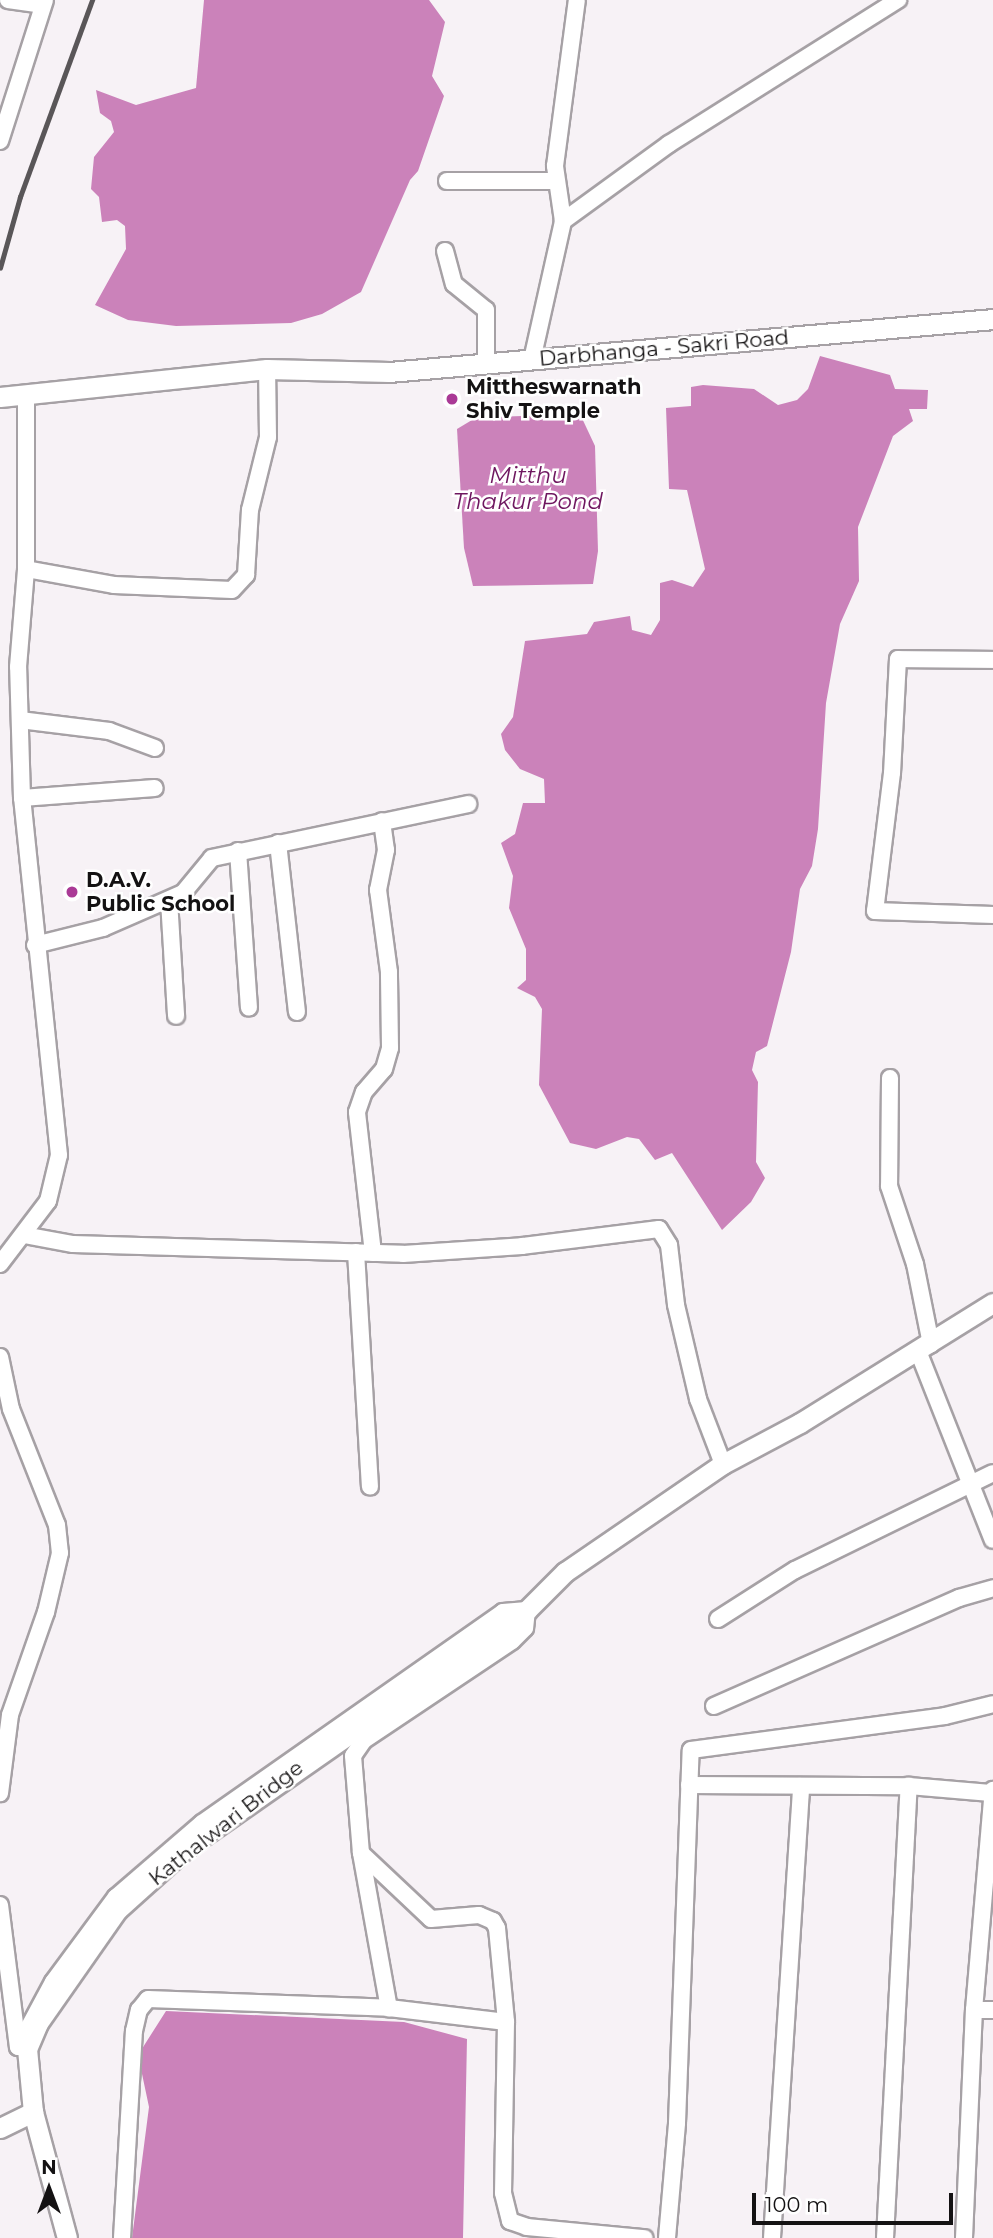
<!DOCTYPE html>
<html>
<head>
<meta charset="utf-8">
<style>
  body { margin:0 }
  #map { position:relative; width:993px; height:2238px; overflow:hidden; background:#f7f2f6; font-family:Montserrat,sans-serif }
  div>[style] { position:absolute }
  .water>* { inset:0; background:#cb82ba }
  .roads { filter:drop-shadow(2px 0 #a6a1a5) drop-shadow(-2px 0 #a6a1a5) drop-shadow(0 2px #a6a1a5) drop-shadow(0 -2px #a6a1a5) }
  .minor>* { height:16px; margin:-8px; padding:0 8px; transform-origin:8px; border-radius:8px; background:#fff }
  .major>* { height:19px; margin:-9.5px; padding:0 9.5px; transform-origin:9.5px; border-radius:9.5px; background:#fff }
  .rail>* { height:4.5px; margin:-2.25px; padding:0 2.25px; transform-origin:2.25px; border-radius:2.25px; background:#595658 }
  .dots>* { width:19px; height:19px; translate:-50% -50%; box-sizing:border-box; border:4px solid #fff; border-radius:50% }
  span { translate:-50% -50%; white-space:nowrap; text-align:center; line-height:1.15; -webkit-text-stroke:5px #fff; paint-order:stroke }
  .street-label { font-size:21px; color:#141213 }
  .poi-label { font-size:21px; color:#141213; font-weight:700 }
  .left { translate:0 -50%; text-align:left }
  .water-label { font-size:23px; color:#6e165f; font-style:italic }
  .north { position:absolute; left:14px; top:2154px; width:70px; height:70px; -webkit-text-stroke:5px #fff; paint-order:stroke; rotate:0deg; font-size:19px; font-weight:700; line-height:28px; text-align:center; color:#141213 }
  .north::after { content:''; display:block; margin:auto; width:24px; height:32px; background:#141213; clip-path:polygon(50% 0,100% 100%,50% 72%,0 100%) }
  .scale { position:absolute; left:752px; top:2193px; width:201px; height:32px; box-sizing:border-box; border:4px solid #141213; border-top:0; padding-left:9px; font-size:21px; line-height:24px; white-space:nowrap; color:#141213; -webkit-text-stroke:5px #fff; paint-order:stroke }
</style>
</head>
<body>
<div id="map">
  <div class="water">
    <i style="clip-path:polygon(204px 0,429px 0,445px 22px,432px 76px,444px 96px,418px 171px,410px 180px,361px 292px,322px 314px,291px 323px,176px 326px,128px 320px,95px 305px,126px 249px,125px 226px,117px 220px,102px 222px,99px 197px,91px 189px,94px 157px,114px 132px,111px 121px,100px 113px,96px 90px,136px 105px,196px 88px)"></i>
    <i style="clip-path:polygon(820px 356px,890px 375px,895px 389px,928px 390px,927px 409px,909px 409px,913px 421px,893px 436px,858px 527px,859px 581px,840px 624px,826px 703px,818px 829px,812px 866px,800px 889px,791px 952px,767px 1046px,756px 1052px,752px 1070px,758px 1082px,756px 1162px,765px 1178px,751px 1202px,722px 1230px,672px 1153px,655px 1160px,639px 1139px,627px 1137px,596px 1149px,570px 1143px,539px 1085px,542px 1009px,535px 997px,517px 988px,526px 980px,526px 949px,509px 908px,513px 876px,501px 843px,515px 834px,523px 803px,545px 803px,544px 779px,520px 769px,505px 750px,501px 734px,513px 717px,525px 641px,587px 634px,594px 622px,630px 616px,632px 630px,651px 635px,660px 620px,660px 583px,672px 580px,693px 587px,705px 569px,687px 490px,669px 489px,666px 408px,691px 406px,691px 387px,703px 385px,754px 389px,778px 405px,797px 400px,808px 389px)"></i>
    <i style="clip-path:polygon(580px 414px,595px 446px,598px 551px,593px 584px,473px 586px,464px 548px,457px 429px,472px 420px,493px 417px)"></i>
    <i style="clip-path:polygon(166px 2011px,404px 2022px,467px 2039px,463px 2238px,132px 2238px,149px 2107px,138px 2055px)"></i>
  </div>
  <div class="roads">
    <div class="minor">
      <i style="left:8px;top:0;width:34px;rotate:8deg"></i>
      <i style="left:0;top:141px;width:148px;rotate:-72.3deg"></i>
      <i style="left:447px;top:181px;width:108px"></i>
      <i style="left:563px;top:221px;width:56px;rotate:-98.3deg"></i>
      <i style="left:555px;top:166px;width:167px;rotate:-82.5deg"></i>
      <i style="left:445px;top:251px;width:34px;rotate:75deg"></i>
      <i style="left:454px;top:284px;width:41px;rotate:39.1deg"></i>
      <i style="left:486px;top:310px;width:54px;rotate:90deg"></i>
      <i style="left:532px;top:360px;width:142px;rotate:-77.4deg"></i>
      <i style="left:563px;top:221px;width:131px;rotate:-36deg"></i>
      <i style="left:669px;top:144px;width:271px;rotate:-32.2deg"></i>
      <i style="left:26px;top:569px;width:89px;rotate:10.3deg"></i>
      <i style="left:114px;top:585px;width:118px;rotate:2.4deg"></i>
      <i style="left:232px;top:590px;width:21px;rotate:-47deg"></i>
      <i style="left:246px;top:575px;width:65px;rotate:-86.5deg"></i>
      <i style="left:250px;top:510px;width:75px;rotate:-76.1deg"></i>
      <i style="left:268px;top:437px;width:68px;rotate:-90.8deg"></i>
      <i style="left:993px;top:660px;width:95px;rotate:-179.4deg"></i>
      <i style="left:898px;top:659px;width:114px;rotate:93deg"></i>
      <i style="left:892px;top:773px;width:139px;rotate:97deg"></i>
      <i style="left:875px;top:911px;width:118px;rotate:1.9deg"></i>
      <i style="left:20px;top:720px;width:90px;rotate:7deg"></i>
      <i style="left:109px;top:731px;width:49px;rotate:20.3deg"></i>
      <i style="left:22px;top:798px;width:133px;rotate:-4.3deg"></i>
      <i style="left:278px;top:843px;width:170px;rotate:83.6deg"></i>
      <i style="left:238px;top:851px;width:157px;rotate:86deg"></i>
      <i style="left:169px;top:900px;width:116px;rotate:86.5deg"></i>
      <i style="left:35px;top:945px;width:70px;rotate:-14deg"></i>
      <i style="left:103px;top:928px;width:87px;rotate:-23.6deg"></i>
      <i style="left:183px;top:893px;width:45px;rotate:-50.4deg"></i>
      <i style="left:212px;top:858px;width:262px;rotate:-11.9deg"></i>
      <i style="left:890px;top:1078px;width:108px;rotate:90.5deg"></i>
      <i style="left:889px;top:1186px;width:82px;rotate:71.6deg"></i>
      <i style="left:915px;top:1264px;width:82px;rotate:78.7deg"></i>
      <i style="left:24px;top:1235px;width:50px;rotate:10.4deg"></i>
      <i style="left:73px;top:1244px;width:330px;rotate:1.7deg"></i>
      <i style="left:403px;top:1254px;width:119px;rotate:-3.8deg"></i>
      <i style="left:522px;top:1246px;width:138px;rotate:-7.1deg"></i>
      <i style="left:659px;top:1229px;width:19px;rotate:58deg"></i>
      <i style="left:669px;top:1245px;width:60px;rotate:83.3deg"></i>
      <i style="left:676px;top:1305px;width:97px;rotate:76.8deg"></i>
      <i style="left:698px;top:1399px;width:70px;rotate:69deg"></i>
      <i style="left:356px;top:1252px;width:235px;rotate:86.6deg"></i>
      <i style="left:373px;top:1253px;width:142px;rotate:-96.5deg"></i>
      <i style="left:357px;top:1112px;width:21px;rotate:-71deg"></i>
      <i style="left:364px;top:1092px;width:30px;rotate:-49deg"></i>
      <i style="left:384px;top:1069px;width:22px;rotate:-74deg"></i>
      <i style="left:390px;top:1048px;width:76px;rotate:-90.8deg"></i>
      <i style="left:389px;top:972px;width:83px;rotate:-97.6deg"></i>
      <i style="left:378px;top:890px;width:41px;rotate:-78.7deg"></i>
      <i style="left:386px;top:850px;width:29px;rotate:-98deg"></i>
      <i style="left:0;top:1264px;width:79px;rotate:-52.7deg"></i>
      <i style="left:48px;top:1201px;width:47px;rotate:-76.6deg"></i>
      <i style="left:59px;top:1155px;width:359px;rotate:-95.9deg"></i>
      <i style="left:22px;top:798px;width:131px;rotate:-91.7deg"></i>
      <i style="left:18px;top:667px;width:98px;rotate:-85.3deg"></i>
      <i style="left:26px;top:569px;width:172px;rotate:-90deg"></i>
      <i style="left:918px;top:1351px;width:203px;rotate:68.4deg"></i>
      <i style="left:0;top:1357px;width:53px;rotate:78.1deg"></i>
      <i style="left:11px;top:1409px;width:125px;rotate:68.4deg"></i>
      <i style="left:57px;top:1525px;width:28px;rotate:84deg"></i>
      <i style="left:60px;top:1553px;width:61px;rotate:103.3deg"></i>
      <i style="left:46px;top:1612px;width:109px;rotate:109.3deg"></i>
      <i style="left:10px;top:1715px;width:79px;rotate:97.3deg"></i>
      <i style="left:718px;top:1619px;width:91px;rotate:-32.5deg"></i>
      <i style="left:795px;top:1570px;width:220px;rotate:-26.1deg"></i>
      <i style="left:714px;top:1706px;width:268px;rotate:-23.8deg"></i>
      <i style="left:959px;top:1598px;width:35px;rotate:-16deg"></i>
      <i style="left:689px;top:1785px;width:220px;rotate:0.3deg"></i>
      <i style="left:909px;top:1786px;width:82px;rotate:4.9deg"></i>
      <i style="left:361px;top:1853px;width:96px;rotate:43.3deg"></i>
      <i style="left:431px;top:1919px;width:48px;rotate:-4.8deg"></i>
      <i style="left:479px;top:1915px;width:15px;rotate:23deg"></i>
      <i style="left:493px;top:1921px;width:8px;rotate:60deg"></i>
      <i style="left:497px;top:1928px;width:94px;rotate:84.5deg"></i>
      <i style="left:506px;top:2022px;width:171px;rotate:91deg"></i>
      <i style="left:503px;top:2193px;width:29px;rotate:76deg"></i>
      <i style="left:510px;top:2221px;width:18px;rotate:19deg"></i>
      <i style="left:527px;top:2227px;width:118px;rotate:5.4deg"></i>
      <i style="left:0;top:1905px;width:143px;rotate:82.8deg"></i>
      <i style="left:974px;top:2010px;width:19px"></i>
      <i style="left:18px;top:2047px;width:74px;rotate:-61.7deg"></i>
      <i style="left:53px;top:1982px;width:106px;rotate:-53.5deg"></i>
      <i style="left:116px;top:1897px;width:113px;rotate:-40.7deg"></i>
      <i style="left:202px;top:1823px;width:368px;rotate:-35deg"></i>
      <i style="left:503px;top:1612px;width:24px;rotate:-5deg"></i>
      <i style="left:527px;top:1610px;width:18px;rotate:96deg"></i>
      <i style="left:525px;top:1628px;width:18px;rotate:135deg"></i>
      <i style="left:512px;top:1641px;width:178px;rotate:146.2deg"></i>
      <i style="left:364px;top:1740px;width:19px;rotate:125deg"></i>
      <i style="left:353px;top:1756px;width:97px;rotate:85.3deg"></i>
      <i style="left:361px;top:1853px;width:158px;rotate:79.8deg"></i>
      <i style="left:122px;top:2238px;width:207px;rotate:-86.7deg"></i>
      <i style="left:134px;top:2031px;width:22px;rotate:-77deg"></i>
      <i style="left:139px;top:2010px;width:14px;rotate:-51deg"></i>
      <i style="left:148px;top:1999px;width:241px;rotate:2.1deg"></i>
      <i style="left:389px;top:2008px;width:118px;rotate:6.8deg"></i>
      <i style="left:667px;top:2238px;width:115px;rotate:-85deg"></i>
      <i style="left:677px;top:2123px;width:373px;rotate:-87.9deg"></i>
      <i style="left:691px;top:1750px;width:256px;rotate:-7.6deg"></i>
      <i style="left:945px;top:1716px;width:49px;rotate:-14deg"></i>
      <i style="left:772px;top:2238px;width:453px;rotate:-86.3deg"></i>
      <i style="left:885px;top:2238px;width:453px;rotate:-87deg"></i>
      <i style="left:964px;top:2238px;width:228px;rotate:-87.5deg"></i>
      <i style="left:974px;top:2010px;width:221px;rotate:-85.1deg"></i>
    </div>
    <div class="major">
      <i style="left:0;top:397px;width:268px;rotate:-6deg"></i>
      <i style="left:267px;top:369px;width:122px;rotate:1.4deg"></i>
      <i style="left:389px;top:372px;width:606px;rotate:-5.01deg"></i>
      <i style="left:0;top:2128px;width:37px;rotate:-26deg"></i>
      <i style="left:67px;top:2238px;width:131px;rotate:-105.1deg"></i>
      <i style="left:33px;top:2112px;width:63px;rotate:-95.4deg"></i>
      <i style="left:27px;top:2049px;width:28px;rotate:-67deg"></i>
      <i style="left:38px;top:2023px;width:138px;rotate:-55deg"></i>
      <i style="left:117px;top:1910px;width:93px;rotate:-41.9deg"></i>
      <i style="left:186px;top:1848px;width:416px;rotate:-34.9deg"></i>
      <i style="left:527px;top:1610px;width:54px;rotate:-45deg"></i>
      <i style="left:565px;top:1572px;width:191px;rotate:-34.4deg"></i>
      <i style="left:723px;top:1464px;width:87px;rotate:-28deg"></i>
      <i style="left:800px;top:1423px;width:227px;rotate:-31.9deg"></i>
    </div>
  </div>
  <div class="rail">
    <i style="left:0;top:268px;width:74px;rotate:-74.3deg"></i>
    <i style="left:20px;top:197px;width:210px;rotate:-69.9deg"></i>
  </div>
  <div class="dots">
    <i style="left:452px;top:399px;background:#aa3a96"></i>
    <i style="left:72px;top:892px;background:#aa3a96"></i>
  </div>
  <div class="street-label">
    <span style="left:664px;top:348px;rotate:-5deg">Darbhanga - Sakri Road</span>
    <span style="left:226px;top:1823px;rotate:-38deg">Kathalwari Bridge</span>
  </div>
  <div class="poi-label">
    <span class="left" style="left:466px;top:399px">Mittheswarnath<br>Shiv Temple</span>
    <span class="left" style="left:86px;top:892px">D.A.V.<br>Public School</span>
  </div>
  <div class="water-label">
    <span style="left:528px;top:488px">Mitthu<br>Thakur Pond</span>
  </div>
  <div class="north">N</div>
  <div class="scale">100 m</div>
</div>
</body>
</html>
